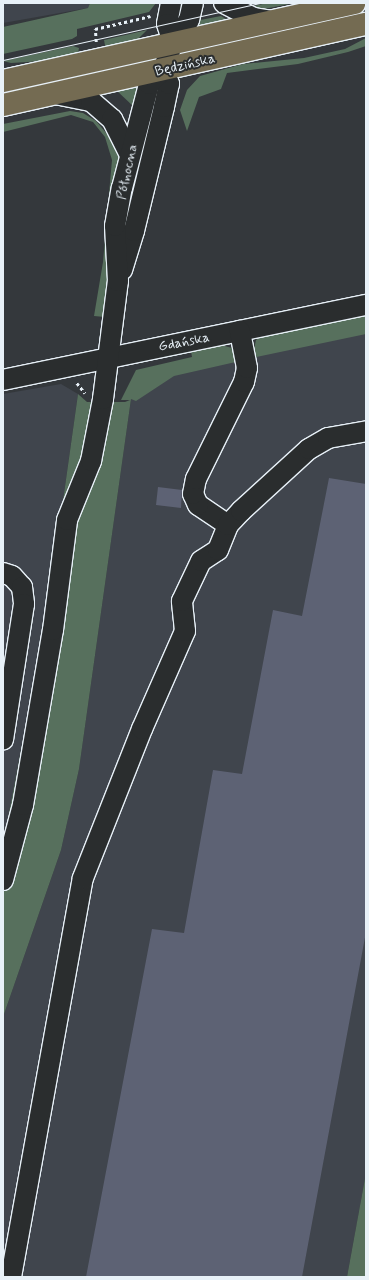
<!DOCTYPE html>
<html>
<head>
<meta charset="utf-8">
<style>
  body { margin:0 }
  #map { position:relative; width:369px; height:1280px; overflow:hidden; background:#34383c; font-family:Mynerve,sans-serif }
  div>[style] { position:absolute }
  .built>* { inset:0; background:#40454d }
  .green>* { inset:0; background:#57705d }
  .building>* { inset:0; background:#5d6274 }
  .path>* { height:2.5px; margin-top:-1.25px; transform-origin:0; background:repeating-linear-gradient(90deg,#e8f1f8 0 3px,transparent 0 6px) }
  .roads { filter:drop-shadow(1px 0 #e8f1f8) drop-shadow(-1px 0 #e8f1f8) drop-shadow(0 1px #e8f1f8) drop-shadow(0 -1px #e8f1f8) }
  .minor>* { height:20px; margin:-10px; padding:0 10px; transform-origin:10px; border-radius:10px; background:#2a2d2e }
  .major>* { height:22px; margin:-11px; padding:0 11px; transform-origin:11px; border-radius:11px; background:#746b52 }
  .tram>* { height:1px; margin:-0.5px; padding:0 0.5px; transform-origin:0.5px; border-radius:0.5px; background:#e8f1f8 }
  span { translate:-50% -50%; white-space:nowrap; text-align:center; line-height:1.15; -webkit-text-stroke:4px #2a2d2e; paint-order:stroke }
  .street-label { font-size:14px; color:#e8f1f8 }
  .frame { position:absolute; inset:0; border:4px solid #e8f1f8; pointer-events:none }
</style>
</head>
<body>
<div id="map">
  <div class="built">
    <i style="clip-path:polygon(3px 3px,90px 3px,88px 8px,3px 23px)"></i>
    <i style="clip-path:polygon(366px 328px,366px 1173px,347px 1277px,3px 1277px,3px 1017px,61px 850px,79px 769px,131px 399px,169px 373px)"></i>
    <i style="clip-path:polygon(61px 384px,78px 394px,47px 615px,3px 844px,3px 394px)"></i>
  </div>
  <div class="green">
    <i style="clip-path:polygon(90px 3px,156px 3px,149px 12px,77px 29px,77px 36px,72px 39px,3px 54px,3px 27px,88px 8px)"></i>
    <i style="clip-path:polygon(267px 3px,294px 3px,254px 11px,246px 8px)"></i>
    <i style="clip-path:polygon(221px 16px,229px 21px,196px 30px,195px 21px)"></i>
    <i style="clip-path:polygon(147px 30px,135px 42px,106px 51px,104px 40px)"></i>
    <i style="clip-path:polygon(366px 38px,366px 46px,348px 52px,298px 64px,227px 73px,221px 89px,199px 97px,187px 131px,180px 110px,187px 90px,200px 76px,243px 64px,304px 58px,345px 49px)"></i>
    <i style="clip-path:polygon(73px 46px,79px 48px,78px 53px,43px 61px,11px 63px,3px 61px)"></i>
    <i style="clip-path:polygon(133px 85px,138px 87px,134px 107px,115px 89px)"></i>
    <i style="clip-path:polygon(70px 111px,83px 113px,96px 121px,107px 134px,111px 132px,117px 148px,120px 165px,109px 244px,105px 317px,94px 316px,103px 262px,112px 160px,105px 137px,93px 122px,71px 115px,3px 132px,3px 124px)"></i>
    <i style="clip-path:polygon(366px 314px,366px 334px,252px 358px,256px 340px,265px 334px)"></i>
    <i style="clip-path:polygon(221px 345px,232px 348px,240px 361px,174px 376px,136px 401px,131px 399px,79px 769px,61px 850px,3px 1017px,3px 844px,47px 615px,78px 394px,87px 402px,125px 402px,130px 400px,121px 400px,136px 370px,192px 357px,191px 351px)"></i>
    <i style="clip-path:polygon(366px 1173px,366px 1277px,347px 1277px,355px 1233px)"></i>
  </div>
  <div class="building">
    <i style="clip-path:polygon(329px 478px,366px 484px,366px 932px,302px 1277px,86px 1277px,152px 929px,184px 933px,213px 770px,242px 774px,273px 610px,302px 616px)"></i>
    <i style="clip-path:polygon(158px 487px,182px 490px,181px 508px,156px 505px)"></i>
  </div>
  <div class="path">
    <i style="left:96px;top:42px;width:13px;rotate:-94deg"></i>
    <i style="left:95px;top:29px;width:57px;rotate:-13.1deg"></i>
    <i style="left:77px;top:383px;width:13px;rotate:51deg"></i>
  </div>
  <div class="roads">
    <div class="minor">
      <i style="left:171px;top:3px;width:21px;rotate:101deg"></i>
      <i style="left:167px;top:24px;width:19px;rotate:72deg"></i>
      <i style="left:224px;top:3px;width:33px;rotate:27deg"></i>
      <i style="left:253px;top:18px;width:20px;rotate:9deg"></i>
      <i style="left:55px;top:94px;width:37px;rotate:11deg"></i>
      <i style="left:91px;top:101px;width:28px;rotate:41deg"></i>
      <i style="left:112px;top:119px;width:40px;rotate:63.4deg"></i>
      <i style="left:122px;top:270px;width:41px;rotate:-72.9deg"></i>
      <i style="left:134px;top:231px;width:128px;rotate:-76.4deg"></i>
      <i style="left:164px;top:107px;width:24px;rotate:-78deg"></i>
      <i style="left:169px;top:84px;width:15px;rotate:-113deg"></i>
      <i style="left:3px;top:380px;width:371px;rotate:-11.7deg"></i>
      <i style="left:228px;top:525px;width:36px;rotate:-146deg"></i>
      <i style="left:198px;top:505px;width:12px;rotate:-114deg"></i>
      <i style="left:193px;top:494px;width:15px;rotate:-79deg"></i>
      <i style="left:196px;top:479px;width:108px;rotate:-63.7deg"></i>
      <i style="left:244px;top:382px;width:14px;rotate:-78deg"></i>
      <i style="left:247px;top:368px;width:38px;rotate:-101deg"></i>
      <i style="left:3px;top:573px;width:9px;rotate:18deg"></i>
      <i style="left:12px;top:576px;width:15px;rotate:48deg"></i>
      <i style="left:22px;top:587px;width:17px;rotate:83deg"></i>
      <i style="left:24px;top:604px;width:137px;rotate:98.8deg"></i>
      <i style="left:3px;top:880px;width:78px;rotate:-75.1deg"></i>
      <i style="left:23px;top:805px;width:178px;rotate:-80.3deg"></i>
      <i style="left:53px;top:630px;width:111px;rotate:-82.7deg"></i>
      <i style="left:67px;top:520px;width:64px;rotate:-67.9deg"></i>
      <i style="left:91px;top:461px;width:63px;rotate:-79deg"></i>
      <i style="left:103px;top:399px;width:119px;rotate:-82.8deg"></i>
      <i style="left:118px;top:281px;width:55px;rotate:-93.1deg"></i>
      <i style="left:115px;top:226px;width:39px;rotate:-80deg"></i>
      <i style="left:122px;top:188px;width:107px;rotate:-75.4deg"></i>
      <i style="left:149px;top:84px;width:20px;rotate:-45deg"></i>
      <i style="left:163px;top:70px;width:30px;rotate:-70deg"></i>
      <i style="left:173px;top:42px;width:27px;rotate:-54deg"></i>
      <i style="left:189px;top:20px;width:17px;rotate:-77deg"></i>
      <i style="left:11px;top:1277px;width:405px;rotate:-79.8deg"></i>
      <i style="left:83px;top:878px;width:160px;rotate:-68.4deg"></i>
      <i style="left:142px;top:729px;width:107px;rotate:-66.3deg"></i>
      <i style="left:185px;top:631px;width:30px;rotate:-96deg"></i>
      <i style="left:182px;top:601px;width:44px;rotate:-64.6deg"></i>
      <i style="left:201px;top:561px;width:20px;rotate:-33deg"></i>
      <i style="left:218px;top:550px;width:27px;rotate:-68deg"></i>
      <i style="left:228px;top:525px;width:19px;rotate:-47deg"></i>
      <i style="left:241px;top:511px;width:92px;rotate:-42.4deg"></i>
      <i style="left:309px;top:449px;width:22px;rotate:-30deg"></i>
      <i style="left:328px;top:438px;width:39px;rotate:-10deg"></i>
    </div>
    <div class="major">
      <i style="left:3px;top:81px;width:360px;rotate:-12.5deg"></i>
      <i style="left:3px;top:105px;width:372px;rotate:-12.6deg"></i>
    </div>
  </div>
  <div class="tram">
    <i style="left:3px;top:60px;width:263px;rotate:-12.5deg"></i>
  </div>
  <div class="street-label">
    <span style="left:185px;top:65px;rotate:-13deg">Będzińska</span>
    <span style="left:127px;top:172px;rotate:-77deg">Północna</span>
    <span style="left:184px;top:342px;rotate:-11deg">Gdańska</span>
  </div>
  <div class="frame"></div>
</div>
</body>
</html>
